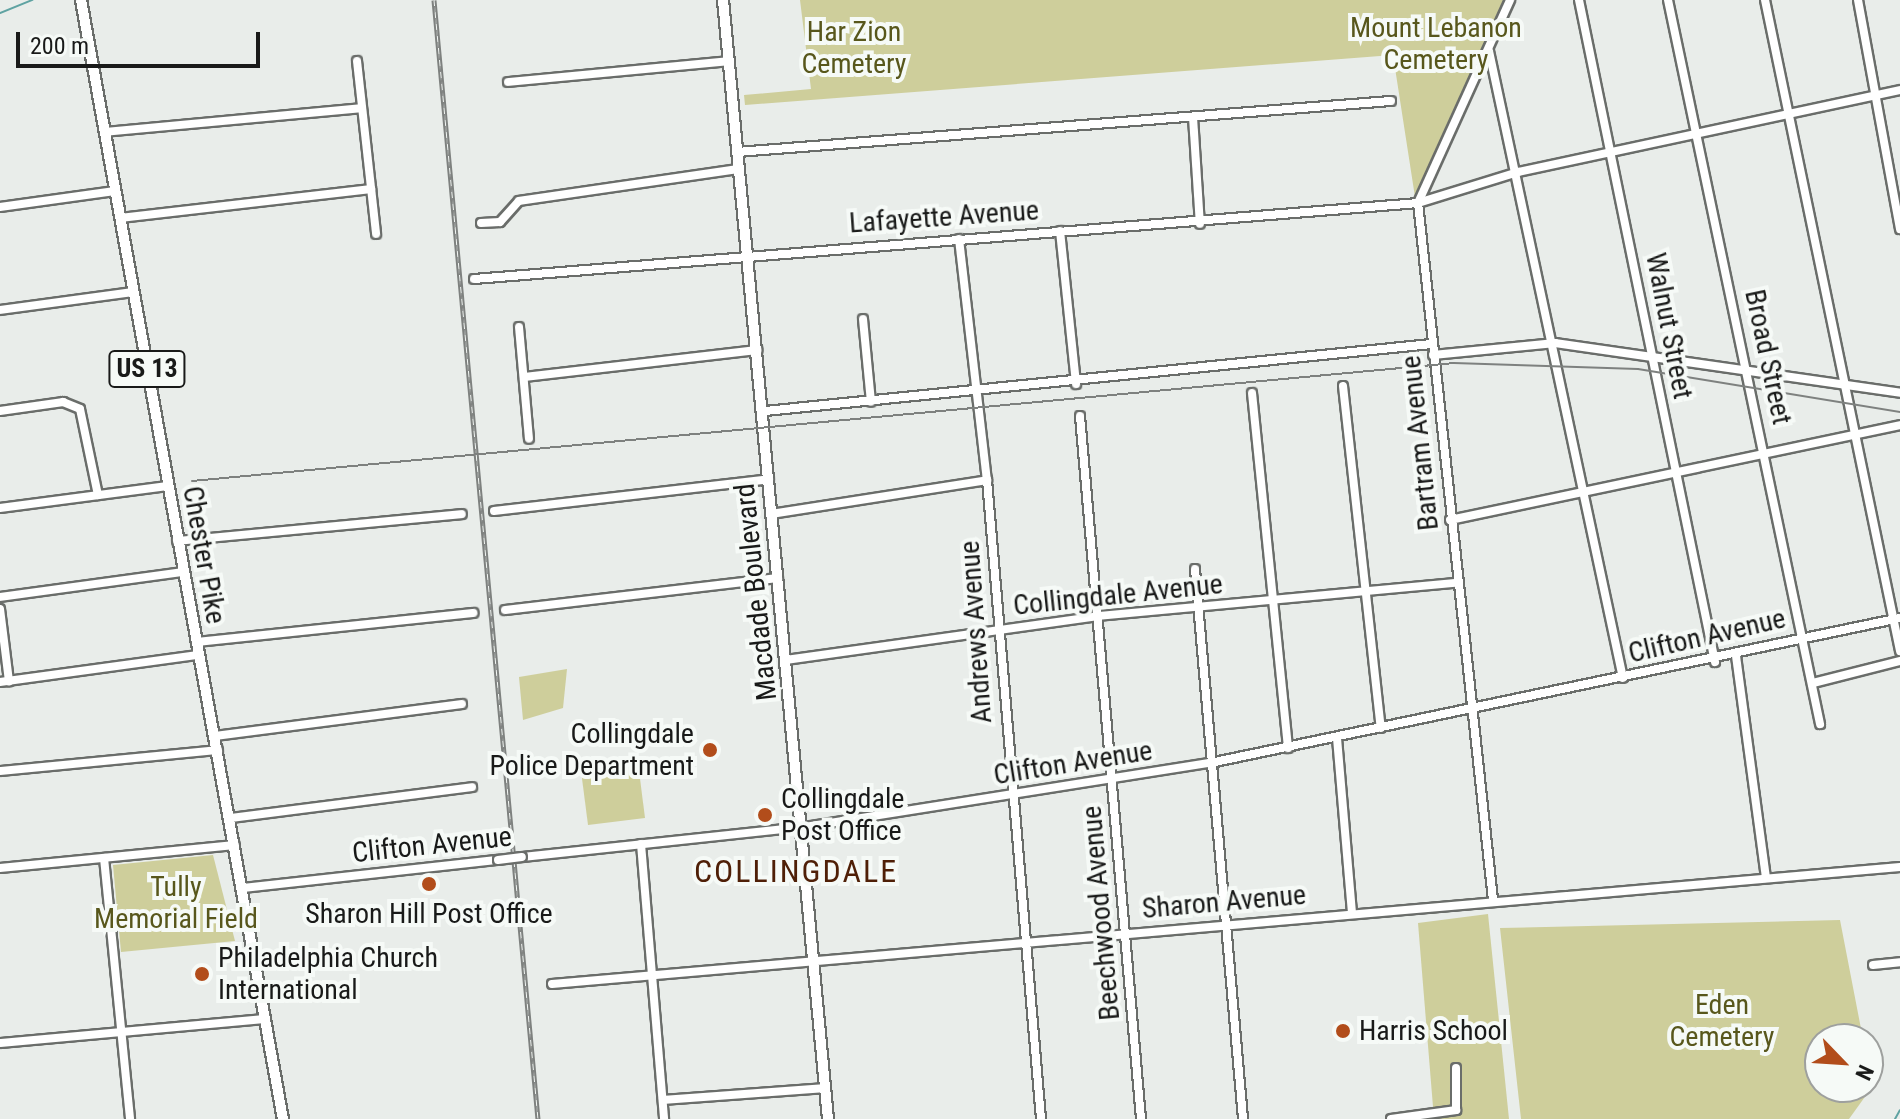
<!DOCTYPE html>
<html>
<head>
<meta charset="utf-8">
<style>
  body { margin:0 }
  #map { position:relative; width:1900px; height:1119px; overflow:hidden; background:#e9edea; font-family:"Roboto Condensed",sans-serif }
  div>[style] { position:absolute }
  .green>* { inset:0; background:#cece9b }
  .stream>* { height:2px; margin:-1px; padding:0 1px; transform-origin:1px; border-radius:1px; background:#5fa3a2 }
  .roads { filter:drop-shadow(2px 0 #6a6d6a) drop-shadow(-2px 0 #6a6d6a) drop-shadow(0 2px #6a6d6a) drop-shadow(0 -2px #6a6d6a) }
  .minor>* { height:8px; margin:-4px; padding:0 4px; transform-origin:4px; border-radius:4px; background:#fff }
  .major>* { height:10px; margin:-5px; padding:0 5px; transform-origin:5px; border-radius:5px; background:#fff }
  .tram>* { height:2px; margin:-1px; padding:0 1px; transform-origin:1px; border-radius:1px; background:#7e817f }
  .rail>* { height:5px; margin-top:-2.5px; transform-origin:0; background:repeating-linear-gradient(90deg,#f6faf7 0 6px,#7e817f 0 12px); box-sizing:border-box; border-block:2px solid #7e817f }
  .bridges { filter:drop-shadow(2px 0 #6a6d6a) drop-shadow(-2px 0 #6a6d6a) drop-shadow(0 2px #6a6d6a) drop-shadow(0 -2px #6a6d6a) }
  .minor-bridge>* { height:8px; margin:-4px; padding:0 4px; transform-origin:4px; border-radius:4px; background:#fff }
  .dots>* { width:22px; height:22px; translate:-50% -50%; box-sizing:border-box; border:4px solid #f6faf7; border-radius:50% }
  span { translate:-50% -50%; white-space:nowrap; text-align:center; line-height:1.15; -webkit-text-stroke:8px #f6faf7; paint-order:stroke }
  .shield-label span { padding:2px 6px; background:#f6faf7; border:2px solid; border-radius:6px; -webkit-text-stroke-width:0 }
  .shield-label { font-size:26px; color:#191a19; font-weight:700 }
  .park-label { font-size:28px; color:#58571c }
  .street-label { font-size:28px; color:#191a19 }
  .poi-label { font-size:28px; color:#191a19 }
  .right { translate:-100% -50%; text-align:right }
  .left { translate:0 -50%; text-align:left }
  .quarter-label { font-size:32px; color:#4f1f07; letter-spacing:2px }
  .north { position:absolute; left:1804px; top:1023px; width:80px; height:80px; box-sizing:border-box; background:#f6faf7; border:2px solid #9ea09e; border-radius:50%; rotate:115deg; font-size:22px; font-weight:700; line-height:32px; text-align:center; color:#191a19 }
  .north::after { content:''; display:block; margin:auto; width:28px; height:36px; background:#b24d1b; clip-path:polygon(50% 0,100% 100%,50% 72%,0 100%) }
  .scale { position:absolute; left:16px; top:32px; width:244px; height:36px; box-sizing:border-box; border:4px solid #191a19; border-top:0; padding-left:10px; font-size:24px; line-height:28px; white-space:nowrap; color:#191a19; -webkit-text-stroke:6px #f6faf7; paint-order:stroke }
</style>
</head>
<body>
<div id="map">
  <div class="green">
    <i style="clip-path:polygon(800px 0,1504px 0,1415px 197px,1393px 55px,745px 105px,744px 95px,811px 89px)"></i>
    <i style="clip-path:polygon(567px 669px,563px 708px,523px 720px,519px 677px)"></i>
    <i style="clip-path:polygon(637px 755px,645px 818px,588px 825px,580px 763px)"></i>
    <i style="clip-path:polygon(213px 855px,235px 941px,121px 952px,113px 865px)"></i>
    <i style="clip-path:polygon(1488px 914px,1509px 1119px,1434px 1119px,1418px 923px)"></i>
    <i style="clip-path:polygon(1840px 920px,1863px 1039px,1820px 1039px,1820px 1087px,1868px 1087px,1868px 1064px,1872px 1087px,1849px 1119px,1521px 1119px,1500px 928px)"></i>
  </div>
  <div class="stream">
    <i style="left:0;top:13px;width:35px;rotate:-22deg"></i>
    <i style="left:1895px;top:1119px;width:10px;rotate:-61deg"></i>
  </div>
  <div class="roads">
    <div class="minor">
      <i style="left:1579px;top:0;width:676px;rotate:78.39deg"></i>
      <i style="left:1668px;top:0;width:740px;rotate:78.14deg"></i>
      <i style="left:1765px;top:0;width:665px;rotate:78.28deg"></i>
      <i style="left:1858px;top:0;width:233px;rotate:79.6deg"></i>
      <i style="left:1489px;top:51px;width:641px;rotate:77.94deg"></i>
      <i style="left:357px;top:61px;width:174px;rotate:83.7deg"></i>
      <i style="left:508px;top:82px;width:222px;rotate:-5.4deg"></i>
      <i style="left:1193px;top:117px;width:107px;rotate:86.3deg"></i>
      <i style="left:104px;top:132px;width:259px;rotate:-5.3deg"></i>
      <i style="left:737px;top:152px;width:656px;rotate:-4.46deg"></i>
      <i style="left:0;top:207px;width:116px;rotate:-7.9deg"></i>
      <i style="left:120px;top:218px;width:253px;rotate:-6.6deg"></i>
      <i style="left:481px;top:223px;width:19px;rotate:-3deg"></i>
      <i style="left:500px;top:222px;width:28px;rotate:-48deg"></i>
      <i style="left:519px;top:201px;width:221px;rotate:-8.3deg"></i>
      <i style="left:1060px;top:231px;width:154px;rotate:84deg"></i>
      <i style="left:959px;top:239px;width:243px;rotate:83.4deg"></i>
      <i style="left:987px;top:480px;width:641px;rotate:85.17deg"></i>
      <i style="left:474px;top:279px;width:947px;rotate:-4.6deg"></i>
      <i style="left:1418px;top:203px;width:105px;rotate:-17.2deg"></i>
      <i style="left:1518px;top:172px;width:391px;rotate:-12.1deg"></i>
      <i style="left:0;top:310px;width:134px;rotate:-7.7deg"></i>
      <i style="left:863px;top:319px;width:83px;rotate:84.5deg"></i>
      <i style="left:519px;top:327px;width:112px;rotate:84.9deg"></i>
      <i style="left:1433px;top:355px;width:123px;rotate:-5.6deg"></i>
      <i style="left:1555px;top:343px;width:349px;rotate:8.2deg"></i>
      <i style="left:524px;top:377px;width:235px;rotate:-6.6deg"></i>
      <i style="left:1343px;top:386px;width:344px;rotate:83.7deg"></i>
      <i style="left:1252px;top:393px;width:357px;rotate:84.2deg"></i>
      <i style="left:0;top:411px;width:64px;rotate:-8.1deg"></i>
      <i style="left:63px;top:402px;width:18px;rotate:22deg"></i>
      <i style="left:80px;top:409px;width:88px;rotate:78.2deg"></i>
      <i style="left:765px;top:411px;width:669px;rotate:-5.74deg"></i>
      <i style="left:1080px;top:416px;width:706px;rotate:85.04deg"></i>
      <i style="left:0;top:508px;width:169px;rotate:-7.5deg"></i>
      <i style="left:494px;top:511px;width:277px;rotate:-6.6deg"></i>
      <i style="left:771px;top:514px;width:219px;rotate:-8.9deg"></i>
      <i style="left:1450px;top:520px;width:460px;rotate:-11.9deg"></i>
      <i style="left:177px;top:541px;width:286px;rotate:-5.4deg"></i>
      <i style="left:1195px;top:569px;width:552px;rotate:85.01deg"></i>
      <i style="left:0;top:597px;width:185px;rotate:-7.8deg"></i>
      <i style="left:0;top:609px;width:73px;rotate:82.9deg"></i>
      <i style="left:505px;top:610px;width:275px;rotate:-6.7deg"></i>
      <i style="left:196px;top:642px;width:279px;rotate:-6deg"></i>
      <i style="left:1736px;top:656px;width:224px;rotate:82.3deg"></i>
      <i style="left:786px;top:660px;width:315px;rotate:-8deg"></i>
      <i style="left:1098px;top:616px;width:360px;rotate:-5.3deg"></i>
      <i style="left:0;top:682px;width:200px;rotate:-7.8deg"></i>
      <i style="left:1813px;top:683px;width:90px;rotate:-14.2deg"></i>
      <i style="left:215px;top:736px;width:249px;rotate:-7.4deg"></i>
      <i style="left:1337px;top:738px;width:176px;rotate:85.1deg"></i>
      <i style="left:0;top:771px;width:219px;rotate:-5.5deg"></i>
      <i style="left:231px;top:818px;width:243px;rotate:-7.3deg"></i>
      <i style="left:641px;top:844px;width:276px;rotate:85.2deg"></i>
      <i style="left:522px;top:857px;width:284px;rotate:-6.1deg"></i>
      <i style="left:804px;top:827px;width:411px;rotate:-9deg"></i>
      <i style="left:1210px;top:763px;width:705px;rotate:-11.87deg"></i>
      <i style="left:104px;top:858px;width:262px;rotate:84.3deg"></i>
      <i style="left:0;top:868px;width:236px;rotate:-5.6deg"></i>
      <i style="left:243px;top:888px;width:257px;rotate:-6.3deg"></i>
      <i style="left:1493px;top:900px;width:701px;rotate:-96.14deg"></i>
      <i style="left:1418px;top:203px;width:223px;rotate:-65.6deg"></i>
      <i style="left:1873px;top:965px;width:27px;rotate:-6deg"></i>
      <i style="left:552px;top:984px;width:1353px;rotate:-4.96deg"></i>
      <i style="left:0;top:1043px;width:267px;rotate:-5.2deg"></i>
      <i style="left:663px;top:1100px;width:163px;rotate:-4.2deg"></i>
      <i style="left:1391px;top:1119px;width:66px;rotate:-7.9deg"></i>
      <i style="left:1456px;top:1110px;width:42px;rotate:-90deg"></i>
    </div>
    <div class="major">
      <i style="left:81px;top:0;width:1137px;rotate:79.77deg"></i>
      <i style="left:723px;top:0;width:1124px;rotate:84.64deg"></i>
    </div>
  </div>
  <div class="tram">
    <i style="left:192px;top:481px;width:1268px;rotate:-5.34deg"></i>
    <i style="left:1454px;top:363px;width:184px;rotate:1.9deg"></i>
    <i style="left:1638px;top:369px;width:266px;rotate:9.3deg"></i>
  </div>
  <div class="rail">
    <i style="left:434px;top:0;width:1124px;rotate:84.69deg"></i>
  </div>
  <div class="bridges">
    <div class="minor-bridge">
      <i style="left:498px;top:860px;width:24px;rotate:-7deg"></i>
    </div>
  </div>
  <div class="dots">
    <i style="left:710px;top:750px;background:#b24d1b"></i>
    <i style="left:765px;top:815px;background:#b24d1b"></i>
    <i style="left:429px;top:884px;background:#b24d1b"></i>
    <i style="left:202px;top:974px;background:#b24d1b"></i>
    <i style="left:1343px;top:1031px;background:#b24d1b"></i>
  </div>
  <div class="shield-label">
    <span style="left:147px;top:369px">US 13</span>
  </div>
  <div class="park-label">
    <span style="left:1436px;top:44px">Mount Lebanon<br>Cemetery</span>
    <span style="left:854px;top:48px">Har Zion<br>Cemetery</span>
    <span style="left:176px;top:903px">Tully<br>Memorial Field</span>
    <span style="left:1722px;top:1021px">Eden<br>Cemetery</span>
  </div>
  <div class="street-label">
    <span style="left:944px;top:217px;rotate:-4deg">Lafayette Avenue</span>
    <span style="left:1669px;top:326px;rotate:79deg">Walnut Street</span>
    <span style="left:1768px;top:357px;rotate:78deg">Broad Street</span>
    <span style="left:1420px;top:443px;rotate:-96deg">Bartram Avenue</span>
    <span style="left:204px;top:555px;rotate:80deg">Chester Pike</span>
    <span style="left:756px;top:592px;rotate:-96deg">Macdade Boulevard</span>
    <span style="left:1118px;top:595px;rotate:-6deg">Collingdale Avenue</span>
    <span style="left:976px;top:632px;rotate:-94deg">Andrews Avenue</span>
    <span style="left:1707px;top:636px;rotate:-13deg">Clifton Avenue</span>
    <span style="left:1073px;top:763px;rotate:-9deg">Clifton Avenue</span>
    <span style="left:432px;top:845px;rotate:-6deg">Clifton Avenue</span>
    <span style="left:1224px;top:902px;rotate:-5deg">Sharon Avenue</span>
    <span style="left:1101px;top:913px;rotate:-95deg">Beechwood Avenue</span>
  </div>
  <div class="poi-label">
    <span class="right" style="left:694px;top:750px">Collingdale<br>Police Department</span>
    <span class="left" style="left:781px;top:815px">Collingdale<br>Post Office</span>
    <span style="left:429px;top:914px">Sharon Hill Post Office</span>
    <span class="left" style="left:218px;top:974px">Philadelphia Church<br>International</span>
    <span class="left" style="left:1359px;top:1031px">Harris School</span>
  </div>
  <div class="quarter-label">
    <span style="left:796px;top:871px">COLLINGDALE</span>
  </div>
  <div class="north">N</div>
  <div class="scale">200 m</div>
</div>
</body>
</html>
